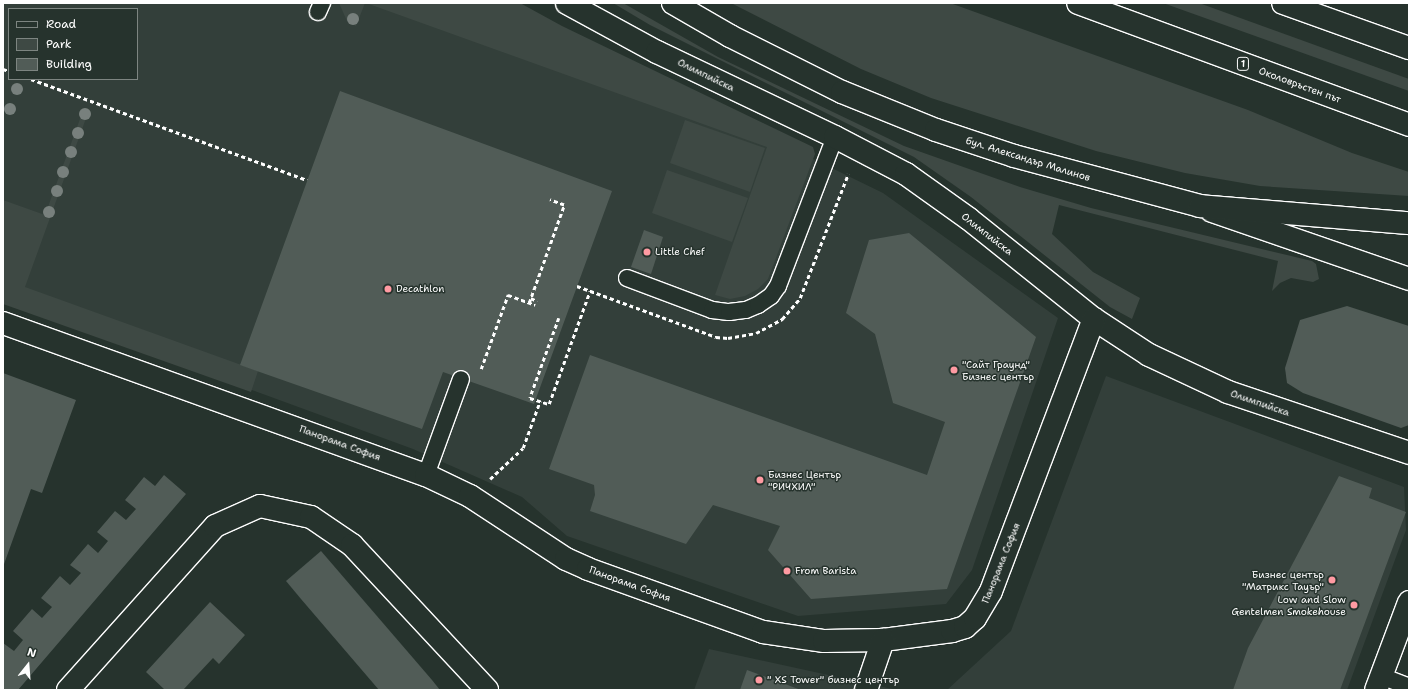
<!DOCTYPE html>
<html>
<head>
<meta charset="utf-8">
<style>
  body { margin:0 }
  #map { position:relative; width:1412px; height:693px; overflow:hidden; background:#26332d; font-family:"Shantell Sans",sans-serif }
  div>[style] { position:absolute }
  .built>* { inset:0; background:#333f3a }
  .green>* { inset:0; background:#3e4944 }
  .building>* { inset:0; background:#515c57 }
  .path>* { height:2.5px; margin-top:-1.25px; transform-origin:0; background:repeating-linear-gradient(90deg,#fff 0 4px,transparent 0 7px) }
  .roads { filter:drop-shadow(1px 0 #fff) drop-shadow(-1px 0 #fff) drop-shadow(0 1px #fff) drop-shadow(0 -1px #fff) }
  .lane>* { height:16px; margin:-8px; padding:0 8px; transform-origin:8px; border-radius:8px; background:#26332d }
  .street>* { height:22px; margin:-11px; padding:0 11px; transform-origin:11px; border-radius:11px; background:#26332d }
  .primary>* { height:22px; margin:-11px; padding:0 11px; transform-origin:11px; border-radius:11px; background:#26332d }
  .highway>* { height:22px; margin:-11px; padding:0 11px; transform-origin:11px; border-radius:11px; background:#26332d }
  .trees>* { width:12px; height:12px; margin:-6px; border-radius:50%; background:#78807d }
  .dots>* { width:11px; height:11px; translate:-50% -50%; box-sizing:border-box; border:2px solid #26332d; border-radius:50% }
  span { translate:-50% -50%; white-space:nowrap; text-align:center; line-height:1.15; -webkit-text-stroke:3px #26332d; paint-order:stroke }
  .shield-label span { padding:1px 3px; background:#26332d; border:1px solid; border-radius:3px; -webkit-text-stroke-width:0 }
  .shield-label { font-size:9px; color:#fff; font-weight:700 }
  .street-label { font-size:10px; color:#fff }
  .poi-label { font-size:10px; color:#fff }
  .left { translate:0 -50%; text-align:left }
  .right { translate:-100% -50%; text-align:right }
  .frame { position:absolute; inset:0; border:4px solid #fff; pointer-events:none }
  .legend { position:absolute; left:8px; top:8px; width:130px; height:72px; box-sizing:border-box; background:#26332d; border:1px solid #7d8581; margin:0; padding:5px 7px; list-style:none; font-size:12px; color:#fff }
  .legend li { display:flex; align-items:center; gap:8px; height:20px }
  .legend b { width:20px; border:1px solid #7d8581 }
  .north { position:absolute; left:8px; top:645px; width:40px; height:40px; -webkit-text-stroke:3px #26332d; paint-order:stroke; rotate:17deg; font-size:11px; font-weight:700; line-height:16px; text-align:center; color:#fff }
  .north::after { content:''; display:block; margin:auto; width:14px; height:18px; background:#fff; clip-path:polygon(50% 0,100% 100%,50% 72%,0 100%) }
</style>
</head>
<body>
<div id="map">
  <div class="built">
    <i style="clip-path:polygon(evenodd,3px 3px,501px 3px,549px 30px,883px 193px,1058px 318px,972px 570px,946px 604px,798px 616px,567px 536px,522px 497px,413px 449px,3px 299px,3px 3px,9px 9px,137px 9px,137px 79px,9px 79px,9px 9px)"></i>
    <i style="clip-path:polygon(1106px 376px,1404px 487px,1406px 530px,1347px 690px,947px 690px,1011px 631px)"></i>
    <i style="clip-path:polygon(709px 649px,897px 690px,694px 690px)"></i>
  </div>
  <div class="green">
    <i style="clip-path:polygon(339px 3px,365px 3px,356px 26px,347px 21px)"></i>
    <i style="clip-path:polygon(366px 3px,520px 3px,562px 26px,813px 147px,815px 154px,768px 279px,758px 289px,745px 296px,730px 299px,715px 295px,767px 147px)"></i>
    <i style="clip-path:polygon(613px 3px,623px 3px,718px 57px,904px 146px,1020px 187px,1091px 208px,1312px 261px,1316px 264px,1319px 279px,1313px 282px,1291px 278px,1280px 283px,1272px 291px,1278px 261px,1059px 205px,1052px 234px,1093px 272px,1140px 298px,1132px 319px,1110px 307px,971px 197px,914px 157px,650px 25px)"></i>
    <i style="clip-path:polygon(731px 3px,950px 3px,1248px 110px,1352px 153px,1409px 172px,1409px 196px,1260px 186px,1185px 173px,1096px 151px,931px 98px,861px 69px)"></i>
    <i style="clip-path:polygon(1163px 3px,1199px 3px,1409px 79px,1409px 91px)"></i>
    <i style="clip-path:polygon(84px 108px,89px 110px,25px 287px,258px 371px,251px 392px,3px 304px,3px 200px,45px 215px)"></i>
    <i style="clip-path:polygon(685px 120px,765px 148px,750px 192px,670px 163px)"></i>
    <i style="clip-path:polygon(667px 170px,748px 198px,732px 242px,652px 213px)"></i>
  </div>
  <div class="building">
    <i style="clip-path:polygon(340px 91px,612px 191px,534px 404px,443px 372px,422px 429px,240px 365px)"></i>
    <i style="clip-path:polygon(644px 230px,663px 237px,651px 274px,631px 267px)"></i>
    <i style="clip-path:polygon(909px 233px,1036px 337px,947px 589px,811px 599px,768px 550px,780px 526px,713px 505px,686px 544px,590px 511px,595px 495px,594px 485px,549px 469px,590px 355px,927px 475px,945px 422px,893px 403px,875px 334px,846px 313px,869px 240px)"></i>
    <i style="clip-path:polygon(1347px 306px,1409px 326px,1409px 425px,1401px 428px,1303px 393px,1287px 383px,1285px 368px,1300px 320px)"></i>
    <i style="clip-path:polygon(3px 373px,76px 400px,42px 493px,31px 489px,3px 567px)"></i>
    <i style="clip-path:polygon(164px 475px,186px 494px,18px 690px,3px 690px,3px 643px,14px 651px,23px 640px,13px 631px,32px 609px,42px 618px,52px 607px,41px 598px,60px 576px,70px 585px,81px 573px,70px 565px,88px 544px,98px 553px,108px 541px,97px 532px,115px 511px,126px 520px,136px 509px,125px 500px,144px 477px,155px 486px)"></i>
    <i style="clip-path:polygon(1339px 476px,1372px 488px,1369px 498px,1406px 512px,1340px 690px,1233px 690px,1248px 648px)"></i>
    <i style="clip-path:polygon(321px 551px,432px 680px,440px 690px,379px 690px,301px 599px,286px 581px)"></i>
    <i style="clip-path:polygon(210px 602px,245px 635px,219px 664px,213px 658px,183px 690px,165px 690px,146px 672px)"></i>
    <i style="clip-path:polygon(747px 670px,801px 690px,740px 690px)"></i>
  </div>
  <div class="path">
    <i style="left:3px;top:69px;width:6px;rotate:18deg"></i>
    <i style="left:31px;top:79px;width:294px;rotate:20.1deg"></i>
    <i style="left:577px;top:286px;width:148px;rotate:20.1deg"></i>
    <i style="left:716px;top:337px;width:12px;rotate:5deg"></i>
    <i style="left:728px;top:338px;width:28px;rotate:-10deg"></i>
    <i style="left:756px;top:333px;width:30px;rotate:-28deg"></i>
    <i style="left:782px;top:319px;width:28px;rotate:-49deg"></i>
    <i style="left:800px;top:298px;width:133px;rotate:-68.8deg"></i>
    <i style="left:531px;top:298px;width:7px;rotate:27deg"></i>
    <i style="left:529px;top:303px;width:104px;rotate:-70.3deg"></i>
    <i style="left:564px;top:205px;width:15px;rotate:-160deg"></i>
    <i style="left:559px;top:318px;width:85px;rotate:109.9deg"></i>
    <i style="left:530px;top:398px;width:20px;rotate:18deg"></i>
    <i style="left:549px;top:404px;width:120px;rotate:-70.1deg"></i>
    <i style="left:481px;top:369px;width:79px;rotate:-70deg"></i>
    <i style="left:508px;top:295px;width:29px;rotate:20deg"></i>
    <i style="left:490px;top:479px;width:45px;rotate:-43.2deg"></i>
    <i style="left:523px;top:448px;width:50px;rotate:-70.1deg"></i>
  </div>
  <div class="roads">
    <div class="lane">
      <i style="left:318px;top:12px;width:10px;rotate:-66deg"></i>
      <i style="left:627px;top:278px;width:91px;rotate:20.6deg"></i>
      <i style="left:712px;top:310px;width:17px;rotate:7deg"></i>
      <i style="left:729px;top:312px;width:17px;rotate:-7deg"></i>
      <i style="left:746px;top:310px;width:13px;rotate:-23deg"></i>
      <i style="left:758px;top:305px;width:16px;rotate:-35deg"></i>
      <i style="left:771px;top:296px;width:12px;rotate:-55deg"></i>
      <i style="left:778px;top:286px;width:160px;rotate:-69.1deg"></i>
      <i style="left:426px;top:475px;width:102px;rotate:-70deg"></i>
      <i style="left:1381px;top:676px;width:30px;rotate:21deg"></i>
    </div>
    <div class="street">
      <i style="left:567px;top:3px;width:102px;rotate:28.6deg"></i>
      <i style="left:657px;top:52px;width:197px;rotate:25.5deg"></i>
      <i style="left:835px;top:137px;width:80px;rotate:27.5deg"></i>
      <i style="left:906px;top:174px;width:77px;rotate:35.5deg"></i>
      <i style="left:969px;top:219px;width:160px;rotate:38.7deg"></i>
      <i style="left:1094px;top:319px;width:66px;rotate:33.2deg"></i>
      <i style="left:1149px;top:355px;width:87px;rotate:25.1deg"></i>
      <i style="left:1228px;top:392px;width:191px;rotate:18.6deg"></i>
      <i style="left:1212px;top:211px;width:208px;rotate:19deg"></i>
      <i style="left:3px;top:323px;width:449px;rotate:19.8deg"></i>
      <i style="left:426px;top:475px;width:49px;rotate:25.5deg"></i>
      <i style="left:470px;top:496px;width:115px;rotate:33.3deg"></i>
      <i style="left:566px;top:559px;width:24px;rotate:24deg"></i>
      <i style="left:588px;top:569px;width:186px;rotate:19.8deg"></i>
      <i style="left:763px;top:632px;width:62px;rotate:8.4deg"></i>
      <i style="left:824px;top:641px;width:59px;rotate:-1deg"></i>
      <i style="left:883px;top:640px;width:70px;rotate:-7.4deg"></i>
      <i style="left:952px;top:631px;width:14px;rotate:-17deg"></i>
      <i style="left:965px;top:627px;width:13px;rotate:-42deg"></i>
      <i style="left:975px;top:618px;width:31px;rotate:-59deg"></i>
      <i style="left:991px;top:591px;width:291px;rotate:-69.3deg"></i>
      <i style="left:68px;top:690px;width:220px;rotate:-48.1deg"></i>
      <i style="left:215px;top:526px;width:49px;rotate:-24deg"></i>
      <i style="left:260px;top:506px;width:52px;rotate:12.2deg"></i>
      <i style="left:311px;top:517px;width:50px;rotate:34.3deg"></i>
      <i style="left:352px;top:545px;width:198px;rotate:47deg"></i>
      <i style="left:866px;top:690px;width:53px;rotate:-71.2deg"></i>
      <i style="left:1376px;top:690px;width:94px;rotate:-69.4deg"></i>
    </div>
    <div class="primary">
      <i style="left:673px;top:3px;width:66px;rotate:30.1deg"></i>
      <i style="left:730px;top:36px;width:125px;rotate:26.6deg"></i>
      <i style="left:842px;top:92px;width:101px;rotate:22deg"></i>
      <i style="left:936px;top:130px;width:82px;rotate:18.4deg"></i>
      <i style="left:1014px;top:156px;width:193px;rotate:15deg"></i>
      <i style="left:1200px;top:206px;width:210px;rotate:4.7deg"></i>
    </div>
    <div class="highway">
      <i style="left:1078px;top:3px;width:353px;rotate:20.2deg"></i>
      <i style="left:1283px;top:3px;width:134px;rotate:19.7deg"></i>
    </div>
  </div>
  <div class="trees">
    <i style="left:353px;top:19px"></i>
    <i style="left:17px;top:89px"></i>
    <i style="left:10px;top:109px"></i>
    <i style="left:85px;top:114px"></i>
    <i style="left:78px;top:133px"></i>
    <i style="left:71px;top:152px"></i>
    <i style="left:63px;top:172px"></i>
    <i style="left:57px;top:191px"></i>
    <i style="left:49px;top:212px"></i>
  </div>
  <div class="dots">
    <i style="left:647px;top:252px;background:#ff9aa2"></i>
    <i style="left:388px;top:289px;background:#ff9aa2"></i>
    <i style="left:954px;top:370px;background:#ff9aa2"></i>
    <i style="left:760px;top:480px;background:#ff9aa2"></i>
    <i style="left:787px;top:571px;background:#ff9aa2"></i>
    <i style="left:1332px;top:580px;background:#ff9aa2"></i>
    <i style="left:1354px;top:605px;background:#ff9aa2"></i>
    <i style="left:759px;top:680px;background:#ff9aa2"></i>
  </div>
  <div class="shield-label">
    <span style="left:1243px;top:64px">1</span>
  </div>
  <div class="street-label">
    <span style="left:706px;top:75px;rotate:26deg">Олимпийска</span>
    <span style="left:1300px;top:85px;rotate:20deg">Околовръстен път</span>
    <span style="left:1028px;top:159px;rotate:17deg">бул. Александър Малинов</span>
    <span style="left:987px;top:234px;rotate:38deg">Олимпийска</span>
    <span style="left:1260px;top:403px;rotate:19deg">Олимпийска</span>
    <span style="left:340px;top:443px;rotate:20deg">Панорама София</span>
    <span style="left:1001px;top:563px;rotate:-68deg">Панорама София</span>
    <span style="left:630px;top:584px;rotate:20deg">Панорама София</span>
  </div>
  <div class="poi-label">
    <span class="left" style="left:655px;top:252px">Little Chef</span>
    <span class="left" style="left:396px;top:289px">Decathlon</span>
    <span class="left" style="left:962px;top:370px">"Сайт Граунд"<br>Бизнес център</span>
    <span class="left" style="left:768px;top:480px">Бизнес Център<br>"РИЧХИЛ"</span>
    <span class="left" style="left:795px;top:571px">From Barista</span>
    <span class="right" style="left:1324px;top:580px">Бизнес център<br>"Матрикс Тауър"</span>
    <span class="right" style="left:1346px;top:605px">Low and Slow<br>Gentelmen Smokehouse</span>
    <span class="left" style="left:767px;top:680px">" XS Tower" бизнес център</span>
  </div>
  <div class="frame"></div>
  <ul class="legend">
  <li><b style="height:5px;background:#26332d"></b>Road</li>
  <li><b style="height:11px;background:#3e4944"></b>Park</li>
  <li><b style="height:11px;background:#515c57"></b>Building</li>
  </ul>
  <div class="north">N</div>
</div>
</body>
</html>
